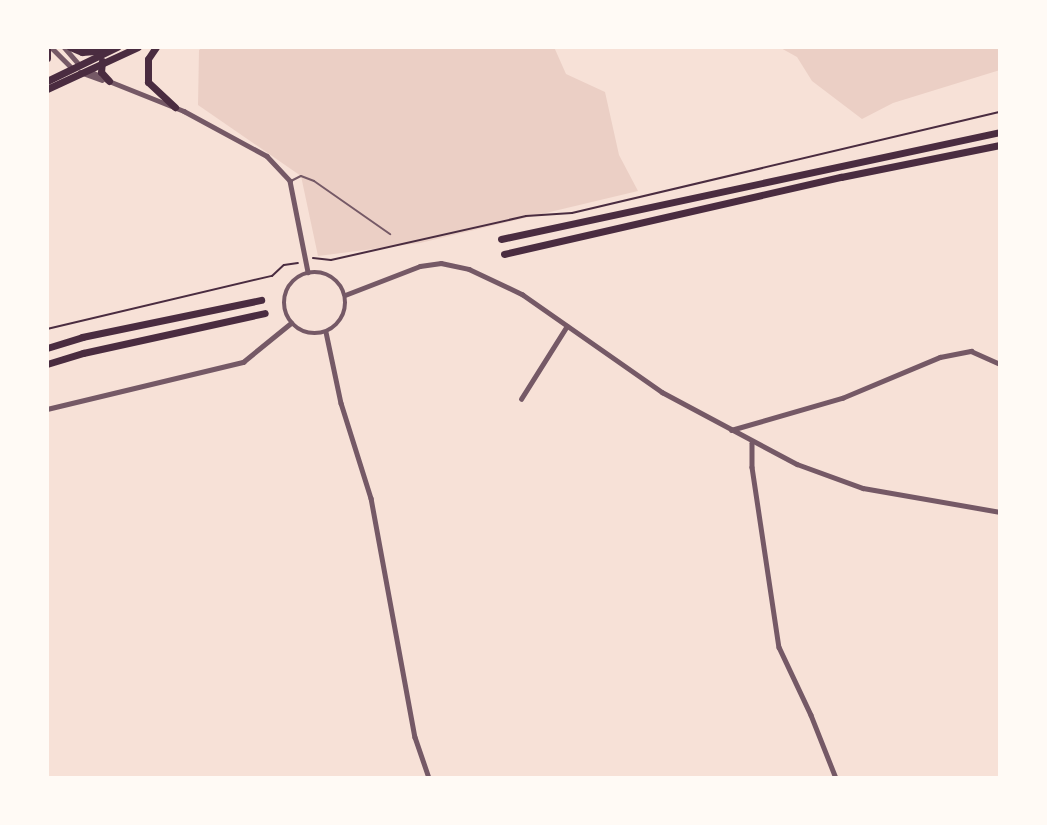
<!DOCTYPE html>
<html>
<head>
<meta charset="utf-8">
<style>
  body { margin:0 }
  #map { position:relative; width:1047px; height:825px; overflow:hidden; background:#f7e1d7; font-family:"Alegreya Sans",sans-serif }
  div>[style] { position:absolute }
  .green>* { inset:0; background:#ebcfc5 }
  .path>* { height:2px; margin:-1px; padding:0 1px; transform-origin:1px; border-radius:1px; background:#4a2c40 }
  .service>* { height:2px; margin:-1px; padding:0 1px; transform-origin:1px; border-radius:1px; background:#755966 }
  .minor>* { height:4.5px; margin:-2.25px; padding:0 2.25px; transform-origin:2.25px; border-radius:2.25px; background:#755966 }
  .minor>.ring { margin:-2.25px; padding:0; box-sizing:content-box; background:none; border:4.5px solid #755966; border-radius:50% }
  .primary>* { height:7px; margin:-3.5px; padding:0 3.5px; transform-origin:3.5px; border-radius:3.5px; background:#4a2c40 }
  .trunk>* { height:7px; margin:-3.5px; padding:0 3.5px; transform-origin:3.5px; border-radius:3.5px; background:#4a2c40 }
  span { translate:-50% -50%; white-space:nowrap; text-align:center; line-height:1.15; -webkit-text-stroke:6px #fffaf5; paint-order:stroke }
  .frame { position:absolute; inset:0; border:49px solid #fffaf5; pointer-events:none }
</style>
</head>
<body>
<div id="map">
  <div class="green">
    <i style="clip-path:polygon(203px 47px,554px 47px,566px 74px,605px 92px,619px 155px,638px 191px,420px 243px,318px 256px,301px 176px,198px 105px,199px 50px)"></i>
    <i style="clip-path:polygon(779px 47px,1000px 47px,1000px 70px,893px 103px,862px 119px,812px 81px,797px 57px)"></i>
  </div>
  <div class="path">
    <i style="left:313px;top:258px;width:18px;rotate:6deg"></i>
    <i style="left:331px;top:260px;width:200px;rotate:-12.7deg"></i>
    <i style="left:526px;top:216px;width:46px;rotate:-3.7deg"></i>
    <i style="left:572px;top:213px;width:440px;rotate:-13.3deg"></i>
    <i style="left:47px;top:329px;width:231px;rotate:-13.3deg"></i>
    <i style="left:272px;top:276px;width:16px;rotate:-43deg"></i>
    <i style="left:284px;top:265px;width:14px;rotate:-8deg"></i>
  </div>
  <div class="service">
    <i style="left:291px;top:181px;width:11px;rotate:-27deg"></i>
    <i style="left:301px;top:176px;width:14px;rotate:21deg"></i>
    <i style="left:314px;top:181px;width:93px;rotate:34.9deg"></i>
  </div>
  <div class="minor">
    <i style="left:51px;top:47px;width:30px;rotate:45deg"></i>
    <i style="left:64px;top:47px;width:23px;rotate:49deg"></i>
    <i style="left:90px;top:71px;width:21px;rotate:28deg"></i>
    <i style="left:109px;top:81px;width:81px;rotate:21.8deg"></i>
    <i style="left:184px;top:111px;width:94px;rotate:28.5deg"></i>
    <i style="left:267px;top:156px;width:34px;rotate:47deg"></i>
    <i style="left:290px;top:181px;width:93px;rotate:78.8deg"></i>
    <i style="left:80px;top:72px;width:23px;rotate:20deg"></i>
    <i class="ring" style="left:284px;top:272px;width:57.5px;height:57.5px"></i>
    <i style="left:345px;top:295px;width:80px;rotate:-21.1deg"></i>
    <i style="left:420px;top:266px;width:21px;rotate:-8deg"></i>
    <i style="left:441px;top:263px;width:29px;rotate:12deg"></i>
    <i style="left:469px;top:269px;width:59px;rotate:25.3deg"></i>
    <i style="left:522px;top:294px;width:171px;rotate:35deg"></i>
    <i style="left:662px;top:392px;width:153px;rotate:28.1deg"></i>
    <i style="left:797px;top:464px;width:70px;rotate:20deg"></i>
    <i style="left:863px;top:488px;width:139px;rotate:9.9deg"></i>
    <i style="left:326px;top:332px;width:73px;rotate:78.1deg"></i>
    <i style="left:341px;top:403px;width:100px;rotate:72.5deg"></i>
    <i style="left:371px;top:498px;width:243px;rotate:79.6deg"></i>
    <i style="left:415px;top:737px;width:43px;rotate:71.1deg"></i>
    <i style="left:521px;top:399px;width:86px;rotate:-57.8deg"></i>
    <i style="left:47px;top:409px;width:202px;rotate:-13.5deg"></i>
    <i style="left:243px;top:362px;width:62px;rotate:-39.1deg"></i>
    <i style="left:731px;top:430px;width:116px;rotate:-16.1deg"></i>
    <i style="left:842px;top:398px;width:106px;rotate:-22.7deg"></i>
    <i style="left:940px;top:357px;width:32px;rotate:-11deg"></i>
    <i style="left:971px;top:351px;width:32px;rotate:24deg"></i>
    <i style="left:752px;top:443px;width:24px;rotate:90deg"></i>
    <i style="left:752px;top:467px;width:182px;rotate:81.5deg"></i>
    <i style="left:779px;top:647px;width:75px;rotate:64.8deg"></i>
    <i style="left:811px;top:715px;width:68px;rotate:68.4deg"></i>
  </div>
  <div class="primary">
    <i style="left:70px;top:47px;width:13px;rotate:23deg"></i>
    <i style="left:82px;top:52px;width:27px;rotate:-4deg"></i>
    <i style="left:156px;top:47px;width:14px;rotate:124deg"></i>
    <i style="left:148px;top:59px;width:23px;rotate:90deg"></i>
    <i style="left:148px;top:82px;width:37px;rotate:43deg"></i>
    <i style="left:47px;top:58px;width:11px;rotate:-90deg"></i>
    <i style="left:102px;top:61px;width:11px;rotate:95deg"></i>
    <i style="left:101px;top:72px;width:12px;rotate:48deg"></i>
    <i style="left:47px;top:81px;width:78px;rotate:-25.9deg"></i>
    <i style="left:47px;top:89px;width:100px;rotate:-24.8deg"></i>
  </div>
  <div class="trunk">
    <i style="left:501px;top:239px;width:510px;rotate:-12.1deg"></i>
    <i style="left:504px;top:254px;width:346px;rotate:-12.9deg"></i>
    <i style="left:841px;top:177px;width:162px;rotate:-11.4deg"></i>
    <i style="left:47px;top:348px;width:37px;rotate:-17deg"></i>
    <i style="left:82px;top:337px;width:183px;rotate:-11.7deg"></i>
    <i style="left:47px;top:364px;width:38px;rotate:-17deg"></i>
    <i style="left:83px;top:353px;width:186px;rotate:-12.4deg"></i>
  </div>
  <div class="frame"></div>
</div>
</body>
</html>
